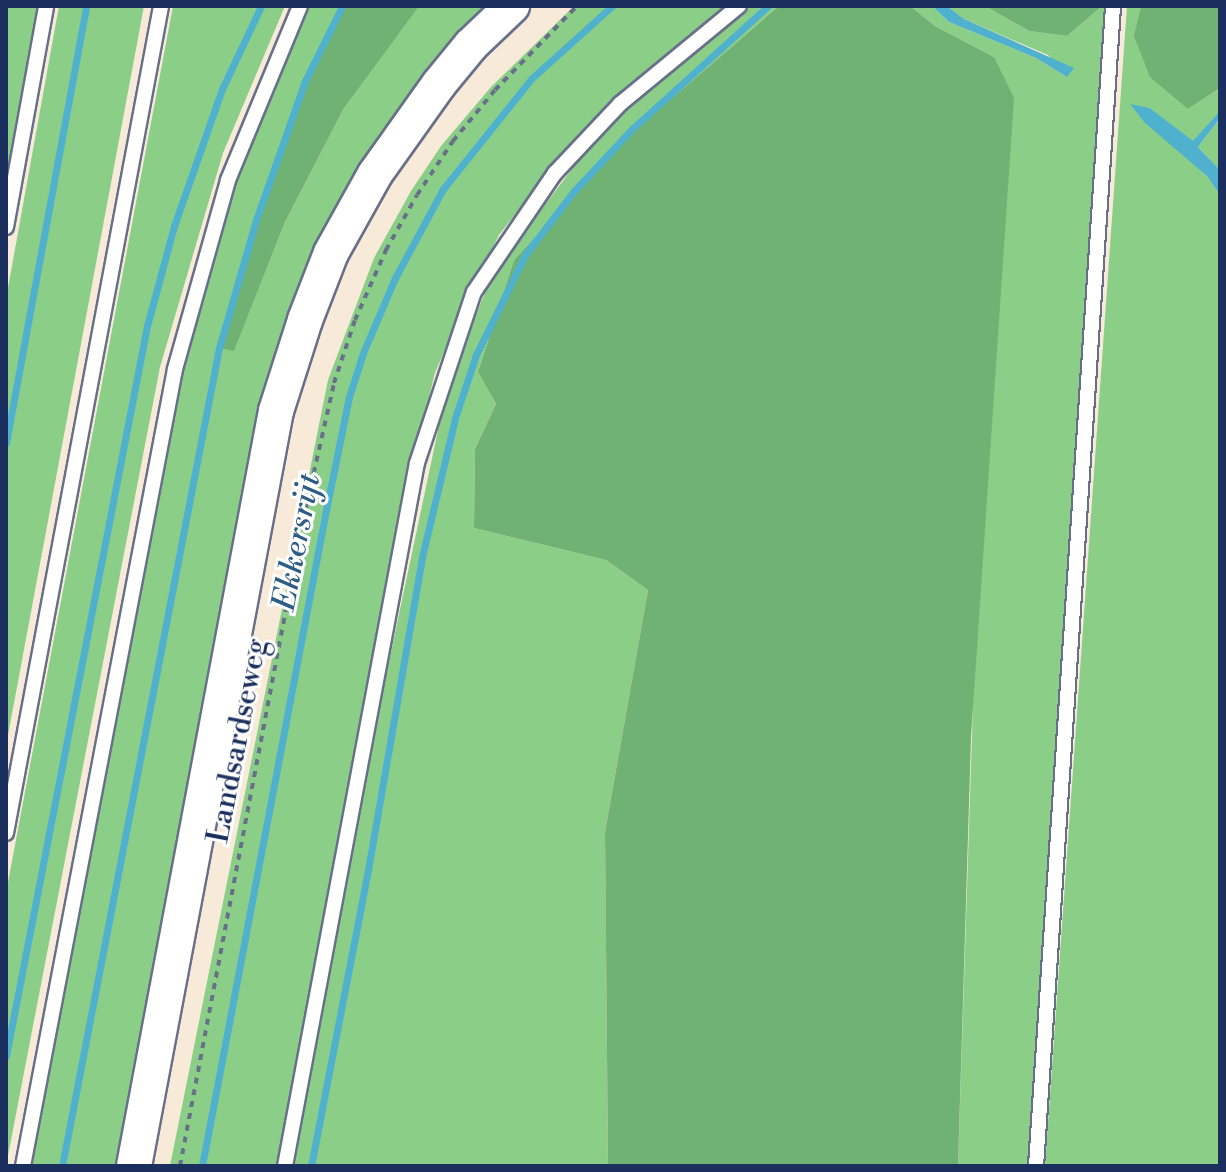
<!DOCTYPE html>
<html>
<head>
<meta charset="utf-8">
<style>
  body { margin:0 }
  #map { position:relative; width:1226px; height:1172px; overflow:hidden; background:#f8ead9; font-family:"Libre Bodoni",serif }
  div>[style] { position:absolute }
  .green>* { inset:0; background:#8bce87 }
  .forest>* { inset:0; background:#70b174 }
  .water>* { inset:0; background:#4fb1ce }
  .stream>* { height:7px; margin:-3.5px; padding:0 3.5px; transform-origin:3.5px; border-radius:3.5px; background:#4fb1ce }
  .path>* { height:4px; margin-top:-2px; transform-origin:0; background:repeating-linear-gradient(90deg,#687089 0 6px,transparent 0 12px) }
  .roads { filter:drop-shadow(2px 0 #687089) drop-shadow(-2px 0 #687089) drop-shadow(0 2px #687089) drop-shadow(0 -2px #687089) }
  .service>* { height:14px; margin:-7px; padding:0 7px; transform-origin:7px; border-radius:7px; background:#fff }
  .tertiary>* { height:34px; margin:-17px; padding:0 17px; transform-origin:17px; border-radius:17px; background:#fff }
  span { translate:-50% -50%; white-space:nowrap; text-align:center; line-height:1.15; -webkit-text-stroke:6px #fff; paint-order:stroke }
  .street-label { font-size:30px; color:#1b2f5e }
  .water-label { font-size:32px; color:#2d5c85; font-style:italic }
  .frame { position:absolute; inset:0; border:8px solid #1b2f5e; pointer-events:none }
</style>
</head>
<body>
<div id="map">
  <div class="green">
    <i style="clip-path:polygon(6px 6px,46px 6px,6px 227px)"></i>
    <i style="clip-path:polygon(59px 6px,144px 6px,6px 746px,6px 299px)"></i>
    <i style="clip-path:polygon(173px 6px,285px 6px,223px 153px,160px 367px,6px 1166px,6px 893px)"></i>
    <i style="clip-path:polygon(300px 6px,342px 6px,305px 81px,256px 220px,220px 348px,234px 350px,285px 222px,344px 108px,413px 12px,419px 6px,497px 6px,335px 225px,123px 1166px,23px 1166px,201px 267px)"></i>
    <i style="clip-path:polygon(574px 6px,725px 6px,610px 104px,561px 155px,499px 235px,464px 305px,435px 373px,410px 472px,278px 1166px,170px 1166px,328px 380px,374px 258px,411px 191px,441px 146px,491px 87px)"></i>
    <i style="clip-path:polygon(745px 6px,779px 6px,636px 129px,514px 260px,478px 372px,496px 404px,475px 449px,474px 528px,606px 560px,648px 590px,605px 832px,608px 1166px,290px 1166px,345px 869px,448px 383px,493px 273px,594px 140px)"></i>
    <i style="clip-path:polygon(910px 6px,932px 6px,949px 22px,1036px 58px,1067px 77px,1048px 55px,964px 19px,947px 6px,985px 6px,1029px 31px,1067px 36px,1102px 6px,1110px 6px,1034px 1166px,958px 1166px,994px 57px,935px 26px)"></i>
    <i style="clip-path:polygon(1127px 6px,1141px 6px,1135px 36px,1188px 109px,1220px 88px,1220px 111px,1193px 142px,1150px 108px,1131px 105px,1207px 176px,1220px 195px,1220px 1166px,1045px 1166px)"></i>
    <i style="clip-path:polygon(1220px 118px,1220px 170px,1198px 147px)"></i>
  </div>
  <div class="forest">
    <i style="clip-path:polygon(342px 6px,419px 6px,344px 108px,285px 222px,234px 351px,219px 348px,256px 220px,305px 81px)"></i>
    <i style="clip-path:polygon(779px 6px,910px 6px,935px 26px,994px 57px,1014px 98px,971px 737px,958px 1166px,608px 1166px,605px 832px,648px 590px,606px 560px,474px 528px,475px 449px,496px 404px,478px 372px,514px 260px,636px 129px)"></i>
    <i style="clip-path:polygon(985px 6px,1102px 6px,1067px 36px,1029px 31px)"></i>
    <i style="clip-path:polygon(1141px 6px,1220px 6px,1220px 88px,1188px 109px,1150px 77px,1134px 36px)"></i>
  </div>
  <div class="water">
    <i style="clip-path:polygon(932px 6px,947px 6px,964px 19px,1074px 68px,1067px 77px,1036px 58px,949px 22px)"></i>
    <i style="clip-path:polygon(1130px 104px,1150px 108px,1193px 141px,1220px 111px,1220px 118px,1198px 147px,1220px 170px,1220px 195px,1207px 176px,1145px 123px)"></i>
  </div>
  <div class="stream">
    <i style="left:6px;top:443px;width:444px;rotate:-79.6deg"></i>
    <i style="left:6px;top:1056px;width:743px;rotate:-79.07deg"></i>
    <i style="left:147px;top:326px;width:104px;rotate:-74.9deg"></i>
    <i style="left:174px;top:226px;width:145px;rotate:-70.7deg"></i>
    <i style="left:222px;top:89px;width:92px;rotate:-64.8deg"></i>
    <i style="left:62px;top:1166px;width:833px;rotate:-79.14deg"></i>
    <i style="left:219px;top:348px;width:133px;rotate:-73.9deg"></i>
    <i style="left:256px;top:220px;width:147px;rotate:-70.6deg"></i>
    <i style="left:305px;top:81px;width:84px;rotate:-63.7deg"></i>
    <i style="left:202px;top:1166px;width:668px;rotate:-79.3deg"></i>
    <i style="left:326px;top:510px;width:115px;rotate:-78.5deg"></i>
    <i style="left:349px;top:397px;width:46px;rotate:-72.3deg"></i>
    <i style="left:363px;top:353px;width:82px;rotate:-66.9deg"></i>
    <i style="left:395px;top:278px;width:101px;rotate:-61.7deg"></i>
    <i style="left:443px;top:189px;width:142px;rotate:-51.3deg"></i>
    <i style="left:532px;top:78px;width:108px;rotate:-42deg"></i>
    <i style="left:311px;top:1166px;width:301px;rotate:-79.1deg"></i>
    <i style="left:368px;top:870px;width:318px;rotate:-80.2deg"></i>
    <i style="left:422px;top:557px;width:143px;rotate:-76.6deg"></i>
    <i style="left:455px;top:418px;width:66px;rotate:-71.6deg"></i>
    <i style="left:476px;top:355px;width:111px;rotate:-63.9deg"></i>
    <i style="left:525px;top:255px;width:81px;rotate:-52.6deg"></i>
    <i style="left:574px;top:191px;width:86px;rotate:-46.9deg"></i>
    <i style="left:633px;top:128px;width:182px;rotate:-42.1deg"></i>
  </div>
  <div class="path">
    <i style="left:180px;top:1166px;width:658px;rotate:-79.22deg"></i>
    <i style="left:303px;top:520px;width:140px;rotate:-77.2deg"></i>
    <i style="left:334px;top:383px;width:66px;rotate:-71.6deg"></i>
    <i style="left:355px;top:320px;width:77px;rotate:-66.1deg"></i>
    <i style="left:386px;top:250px;width:63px;rotate:-60.6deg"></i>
    <i style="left:417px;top:195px;width:65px;rotate:-56.3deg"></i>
    <i style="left:453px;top:141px;width:66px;rotate:-50.5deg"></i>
    <i style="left:495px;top:90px;width:117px;rotate:-45.7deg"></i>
  </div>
  <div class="roads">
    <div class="service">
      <i style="left:6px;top:227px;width:225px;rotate:-79.7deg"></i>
      <i style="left:6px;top:833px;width:841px;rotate:-79.38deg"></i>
      <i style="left:23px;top:1166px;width:811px;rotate:-79.2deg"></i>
      <i style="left:175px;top:369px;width:196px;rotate:-74.3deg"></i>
      <i style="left:228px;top:180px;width:188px;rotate:-67.5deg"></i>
      <i style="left:285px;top:1166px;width:715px;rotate:-79.37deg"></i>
      <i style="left:417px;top:463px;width:180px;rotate:-71.6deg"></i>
      <i style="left:474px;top:292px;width:144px;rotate:-55.8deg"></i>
      <i style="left:555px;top:173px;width:95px;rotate:-46.7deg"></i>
      <i style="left:620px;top:104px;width:154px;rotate:-39.5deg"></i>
      <i style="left:1036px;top:1166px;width:1163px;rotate:-86.2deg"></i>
    </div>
    <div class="tertiary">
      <i style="left:134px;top:1166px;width:768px;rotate:-79.35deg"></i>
      <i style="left:276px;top:411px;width:96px;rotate:-72.3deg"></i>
      <i style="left:305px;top:320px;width:72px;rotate:-68.8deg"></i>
      <i style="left:331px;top:253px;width:90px;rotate:-60.9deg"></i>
      <i style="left:375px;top:174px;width:110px;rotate:-54.6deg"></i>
      <i style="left:439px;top:84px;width:50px;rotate:-50.6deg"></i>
      <i style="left:471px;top:45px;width:57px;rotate:-43.6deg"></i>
    </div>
  </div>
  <div class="street-label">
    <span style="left:238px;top:741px;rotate:-79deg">Landsardseweg</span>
  </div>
  <div class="water-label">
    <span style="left:297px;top:542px;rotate:-79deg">Ekkersrijt</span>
  </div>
  <div class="frame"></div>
</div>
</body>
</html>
